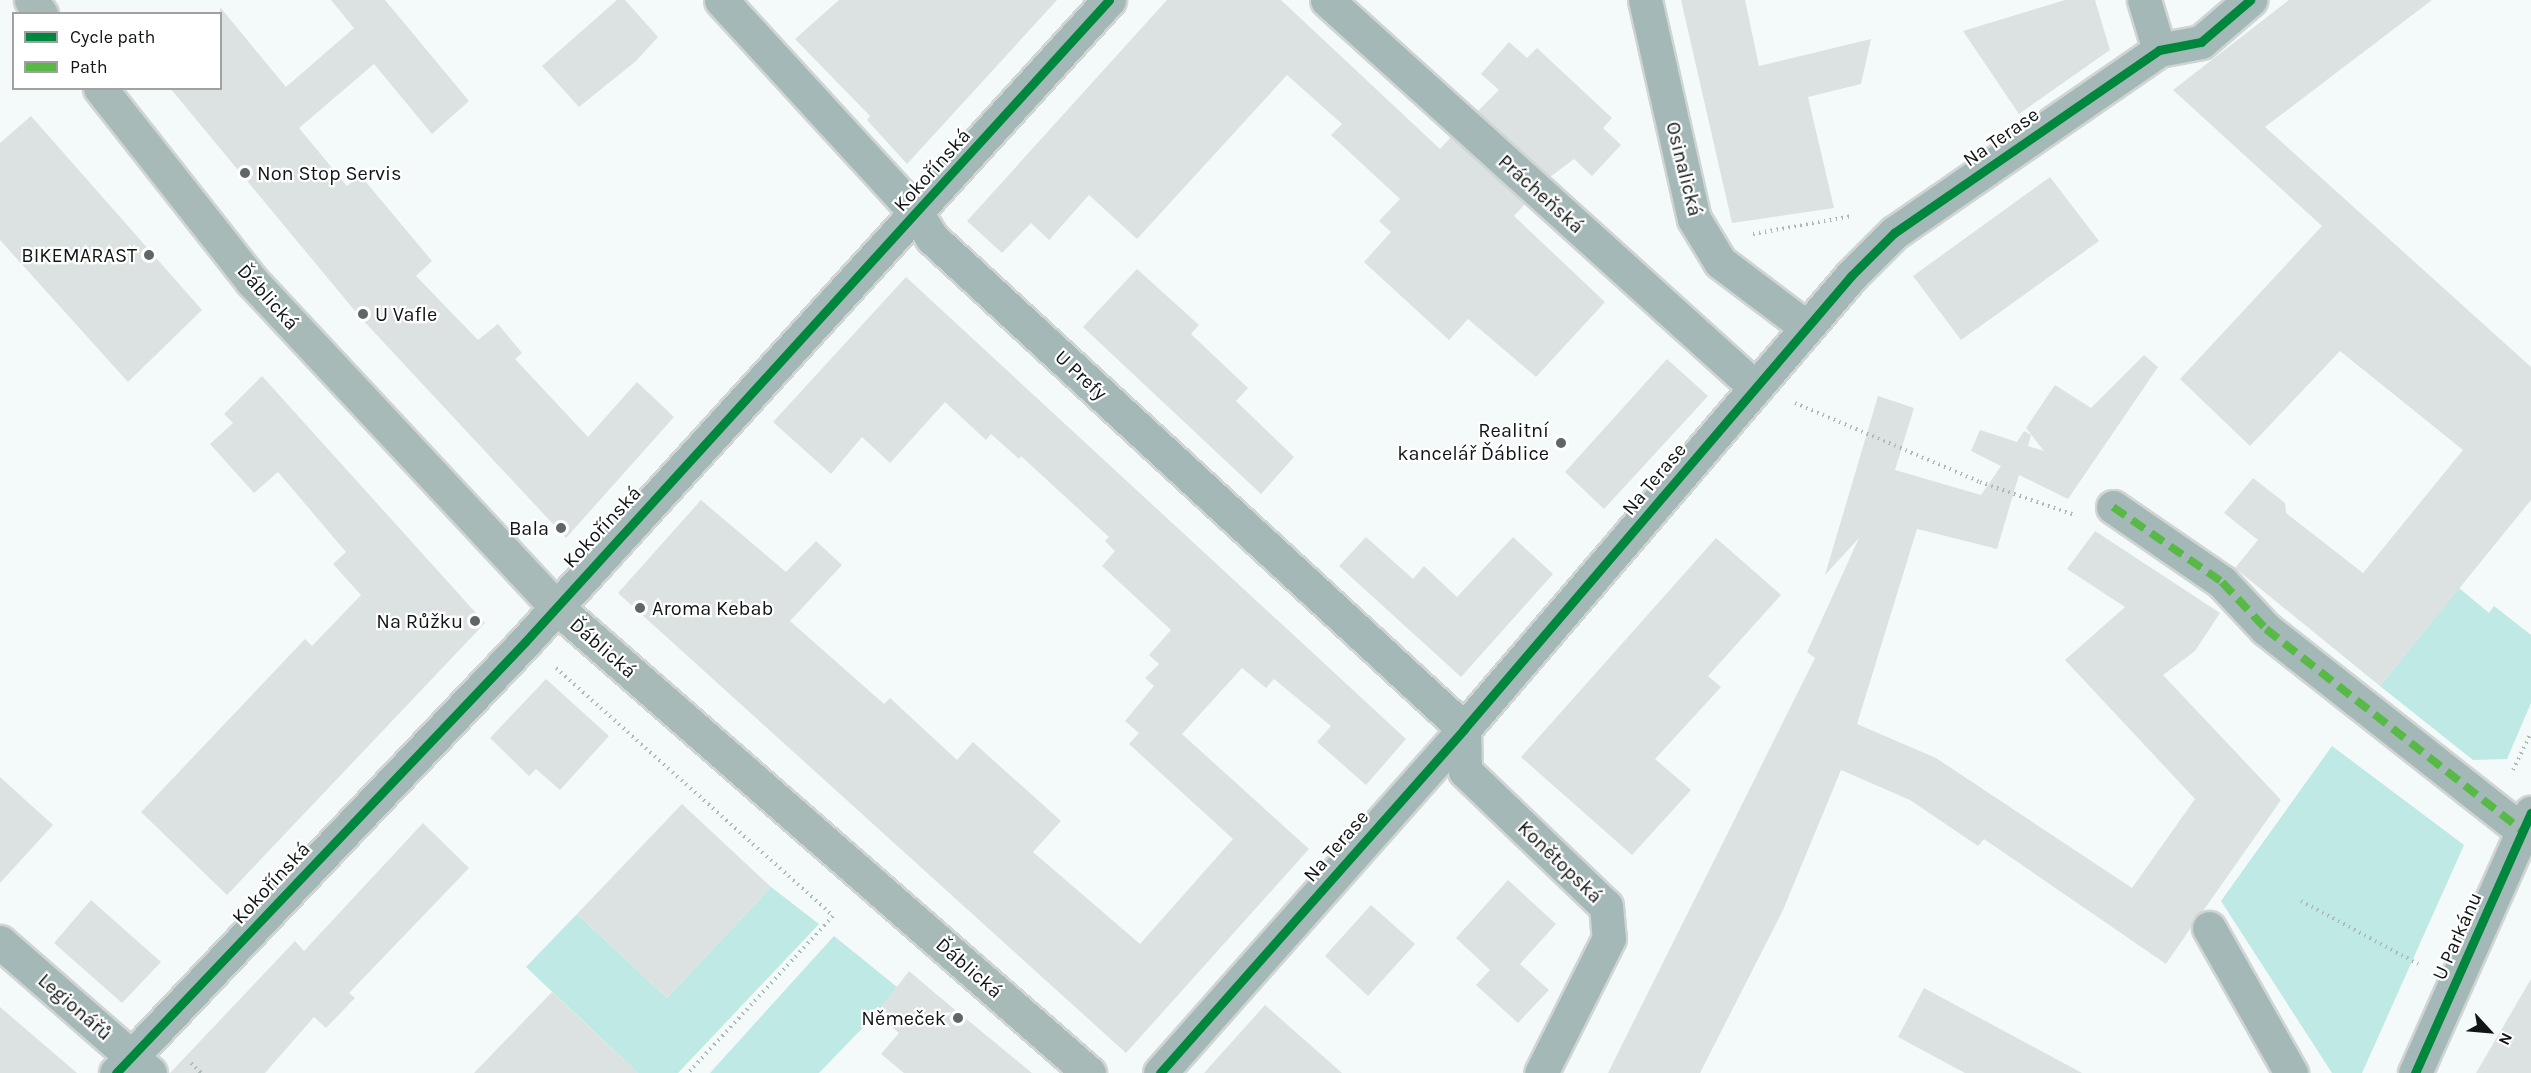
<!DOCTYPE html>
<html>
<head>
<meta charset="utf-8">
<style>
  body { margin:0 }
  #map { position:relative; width:2531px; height:1073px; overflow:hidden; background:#f3faf9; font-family:Karla,sans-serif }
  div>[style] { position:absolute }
  .green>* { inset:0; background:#bee9e5 }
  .building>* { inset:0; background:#dce2e1 }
  .path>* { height:4px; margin-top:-2px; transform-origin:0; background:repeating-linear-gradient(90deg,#acb9b8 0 1.5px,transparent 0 6px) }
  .roads { filter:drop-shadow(2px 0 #d0d5d4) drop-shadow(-2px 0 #d0d5d4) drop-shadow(0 2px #d0d5d4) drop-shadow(0 -2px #d0d5d4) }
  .minor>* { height:33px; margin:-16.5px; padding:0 16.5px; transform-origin:16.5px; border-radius:16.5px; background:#a4b9b7 }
  .major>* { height:33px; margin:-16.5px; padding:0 16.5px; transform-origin:16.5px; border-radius:16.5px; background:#a7bab8 }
  .quiet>* { height:8px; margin-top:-4px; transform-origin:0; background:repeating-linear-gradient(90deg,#58b947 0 15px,transparent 0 23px) }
  .cycleway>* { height:9px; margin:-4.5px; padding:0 4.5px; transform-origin:4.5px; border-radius:4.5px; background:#00873e }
  .dots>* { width:16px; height:16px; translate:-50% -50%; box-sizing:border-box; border:3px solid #fff; border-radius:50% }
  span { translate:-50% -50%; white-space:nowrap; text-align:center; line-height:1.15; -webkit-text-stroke:4.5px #fff; paint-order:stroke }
  .street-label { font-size:20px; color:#111515 }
  .poi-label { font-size:20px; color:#111515 }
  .left { translate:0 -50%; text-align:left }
  .right { translate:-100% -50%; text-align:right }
  .legend { position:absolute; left:12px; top:12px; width:210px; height:78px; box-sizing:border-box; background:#fff; border:2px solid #a0a1a1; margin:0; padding:8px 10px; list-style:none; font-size:18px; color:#111515 }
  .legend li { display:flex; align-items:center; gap:12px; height:30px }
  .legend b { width:30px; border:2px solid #a0a1a1 }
  .north { position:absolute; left:2459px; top:1001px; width:60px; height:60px; -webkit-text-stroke:4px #fff; paint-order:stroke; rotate:116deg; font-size:16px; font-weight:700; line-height:24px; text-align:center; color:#111515 }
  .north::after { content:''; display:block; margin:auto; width:21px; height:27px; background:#111515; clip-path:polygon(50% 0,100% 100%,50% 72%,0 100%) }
</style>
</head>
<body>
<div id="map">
  <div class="green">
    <i style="clip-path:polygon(2459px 588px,2489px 613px,2494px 606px,2531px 635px,2531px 703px,2507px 759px,2473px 760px,2380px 686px)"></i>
    <i style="clip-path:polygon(2332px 746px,2464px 845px,2362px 1073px,2332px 1073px,2221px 901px)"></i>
    <i style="clip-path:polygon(771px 887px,819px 924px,678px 1073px,638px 1073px,526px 967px,577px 914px,667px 998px)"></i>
    <i style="clip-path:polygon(834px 936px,897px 987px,876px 1014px,819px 1073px,710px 1073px)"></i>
  </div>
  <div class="building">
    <i style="clip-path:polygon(331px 0,385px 0,469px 101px,432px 134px,374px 64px,299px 128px,347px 186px,360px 175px,432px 261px,416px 276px,478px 340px,498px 324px,522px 353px,515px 359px,588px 437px,637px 382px,674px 417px,566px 538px,360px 317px,170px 88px,220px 88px,220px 7px,286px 87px,354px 28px)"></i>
    <i style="clip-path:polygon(617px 0,625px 0,658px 37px,636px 61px,579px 107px,542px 66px)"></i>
    <i style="clip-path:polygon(839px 0,1057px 0,907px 164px,867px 120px,870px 116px,795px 39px)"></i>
    <i style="clip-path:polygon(1167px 0,1281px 0,1440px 149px,1451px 137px,1525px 204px,1514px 216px,1605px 302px,1536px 377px,1468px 319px,1449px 340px,1364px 262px,1391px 232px,1379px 221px,1400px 199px,1331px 135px,1342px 124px,1287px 75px,1137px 239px,1089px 195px,1049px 240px,1031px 223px,1002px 253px,967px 221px)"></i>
    <i style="clip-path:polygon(1681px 0,1745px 0,1759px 66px,1871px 39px,1861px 84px,1808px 97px,1834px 208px,1732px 223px)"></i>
    <i style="clip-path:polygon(2065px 0,2095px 0,2110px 50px,2019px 114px,1963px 31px)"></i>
    <i style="clip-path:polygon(2289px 0,2432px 0,2265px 127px,2531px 367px,2531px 500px,2380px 686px,2235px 568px,2258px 540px,2224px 513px,2253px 478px,2285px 503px,2286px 513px,2363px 573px,2463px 450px,2340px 351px,2250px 446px,2180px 379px,2322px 226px,2173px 90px)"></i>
    <i style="clip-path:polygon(1509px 42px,1527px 58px,1537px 48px,1612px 118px,1603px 128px,1621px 145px,1592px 176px,1574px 159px,1550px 177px,1478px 111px,1499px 90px,1481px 74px)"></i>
    <i style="clip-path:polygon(31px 116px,202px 310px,128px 382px,0 240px,0 143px)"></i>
    <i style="clip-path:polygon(2050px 177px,2099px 241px,1961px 340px,1913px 276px)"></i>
    <i style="clip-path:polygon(1137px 269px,1199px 325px,1191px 334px,1248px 388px,1236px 401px,1294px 457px,1261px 494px,1083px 327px)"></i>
    <i style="clip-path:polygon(906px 277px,1406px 739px,1366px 785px,1317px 742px,1331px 726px,1274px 679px,1266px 688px,1242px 668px,1182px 734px,1309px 849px,1126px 1053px,618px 593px,701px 500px,786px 572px,816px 541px,842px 565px,790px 621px,884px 704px,890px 698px,957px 760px,973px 742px,1061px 821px,1033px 852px,1140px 944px,1233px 839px,1129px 744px,1139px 733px,1125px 721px,1154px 686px,1145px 678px,1159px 664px,1149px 655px,1171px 630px,1102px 566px,1115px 551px,1105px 541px,1109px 537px,1021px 456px,1019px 459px,991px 434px,986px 440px,945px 402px,890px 463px,862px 437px,831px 474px,773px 422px)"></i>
    <i style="clip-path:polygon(2144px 355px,2158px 367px,2068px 499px,2019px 475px,1997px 549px,1917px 529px,1857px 724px,1936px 758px,2132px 888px,2195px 799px,2065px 660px,2125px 607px,2067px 569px,2095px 531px,2220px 613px,2195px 651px,2163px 675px,2281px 800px,2203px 911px,2193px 918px,2190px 929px,2166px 964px,1984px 839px,1978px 846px,1910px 800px,1841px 770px,1783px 910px,1700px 1073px,1608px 1073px,1815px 658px,1807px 652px,1859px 538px,1825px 575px,1878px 396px,1914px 408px,1895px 470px,1981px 495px,2001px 466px,1971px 451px,1980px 430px,2017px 442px,2024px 431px,2031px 435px,2028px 446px,2044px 451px,2026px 428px,2055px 385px,2091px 408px)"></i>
    <i style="clip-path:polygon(1667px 359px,1708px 396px,1604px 509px,1565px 472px)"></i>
    <i style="clip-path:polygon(262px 376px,485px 623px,227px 895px,141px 812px,305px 639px,312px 646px,361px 595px,333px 564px,346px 552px,278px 472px,254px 493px,210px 444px,233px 423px,224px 414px)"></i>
    <i style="clip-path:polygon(1366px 537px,1413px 579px,1424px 566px,1457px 597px,1513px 537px,1553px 574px,1461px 677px,1339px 566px)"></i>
    <i style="clip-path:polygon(1716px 538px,1781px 595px,1708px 676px,1721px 687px,1655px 759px,1691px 790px,1632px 855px,1521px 757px)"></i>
    <i style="clip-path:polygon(546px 679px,609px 736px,560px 790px,536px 769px,529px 776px,490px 738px)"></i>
    <i style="clip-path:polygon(0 777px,53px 825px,0 883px)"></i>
    <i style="clip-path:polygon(682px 804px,771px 887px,667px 998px,577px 914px)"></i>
    <i style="clip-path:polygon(423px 823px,469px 868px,349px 993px,355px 998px,326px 1028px,314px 1017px,265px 1073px,170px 1073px,295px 941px,304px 951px)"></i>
    <i style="clip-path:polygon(1508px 880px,1556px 924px,1520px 964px,1549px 990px,1518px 1023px,1476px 985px,1490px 970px,1456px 938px)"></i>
    <i style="clip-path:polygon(91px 900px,161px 962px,122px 1003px,54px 943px)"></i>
    <i style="clip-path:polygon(1371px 905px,1415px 944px,1368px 996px,1325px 956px)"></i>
    <i style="clip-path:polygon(909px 971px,936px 994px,1032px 1073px,904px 1073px,881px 1054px,899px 1033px,876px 1014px)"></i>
    <i style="clip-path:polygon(2531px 979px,2531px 1073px,2476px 1073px)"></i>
    <i style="clip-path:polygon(1924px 988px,2082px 1073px,1965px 1073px,1898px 1037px)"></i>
    <i style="clip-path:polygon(552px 992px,638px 1073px,474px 1073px)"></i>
    <i style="clip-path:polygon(1265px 1005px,1342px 1073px,1204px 1073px)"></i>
    <i style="clip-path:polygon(0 1007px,77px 1073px,0 1073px)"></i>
  </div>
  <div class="path">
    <i style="left:1753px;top:234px;width:101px;rotate:-10.3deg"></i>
    <i style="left:1795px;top:403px;width:201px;rotate:23.1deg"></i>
    <i style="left:1980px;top:482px;width:101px;rotate:19.2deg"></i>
    <i style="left:556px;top:668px;width:372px;rotate:41.8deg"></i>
    <i style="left:833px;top:916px;width:214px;rotate:132.7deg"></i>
    <i style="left:2513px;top:770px;width:41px;rotate:-64.1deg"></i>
    <i style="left:2301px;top:901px;width:133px;rotate:28.3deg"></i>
    <i style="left:191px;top:1063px;width:14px;rotate:45deg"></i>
  </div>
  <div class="roads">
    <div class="minor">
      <i style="left:721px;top:0;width:290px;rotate:47.5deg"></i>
      <i style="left:917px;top:214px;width:28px;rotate:58deg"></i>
      <i style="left:932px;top:238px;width:724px;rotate:42.7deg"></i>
      <i style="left:1327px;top:0;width:578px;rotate:42.13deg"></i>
      <i style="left:1645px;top:0;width:224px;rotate:77.4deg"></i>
      <i style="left:1694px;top:219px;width:50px;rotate:58.8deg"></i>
      <i style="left:1720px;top:262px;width:108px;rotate:37.1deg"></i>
      <i style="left:2144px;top:0;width:52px;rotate:73.3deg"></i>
      <i style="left:2113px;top:507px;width:132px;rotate:34.5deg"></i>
      <i style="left:2222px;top:582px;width:64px;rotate:46.9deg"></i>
      <i style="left:2266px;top:629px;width:327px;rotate:38.2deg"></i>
      <i style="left:1464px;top:729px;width:42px;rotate:88.6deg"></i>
      <i style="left:1465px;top:771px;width:195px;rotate:43.8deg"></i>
      <i style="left:1606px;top:906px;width:32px;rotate:85deg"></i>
      <i style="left:1609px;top:938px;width:151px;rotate:116.7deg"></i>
      <i style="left:2209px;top:928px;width:167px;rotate:60.5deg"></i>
      <i style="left:0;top:942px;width:199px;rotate:41.1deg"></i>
      <i style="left:116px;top:1073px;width:594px;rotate:-46.5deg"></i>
      <i style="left:525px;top:642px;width:868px;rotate:-47.71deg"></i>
      <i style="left:1160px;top:1073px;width:459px;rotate:-48.5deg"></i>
      <i style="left:1464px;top:729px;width:596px;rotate:-49.49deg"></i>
      <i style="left:1851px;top:276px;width:61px;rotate:-45deg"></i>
      <i style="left:1894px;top:233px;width:322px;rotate:-34.6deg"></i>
      <i style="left:2159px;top:50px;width:43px;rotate:-10.8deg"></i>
      <i style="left:2201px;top:42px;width:65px;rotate:-40.6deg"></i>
      <i style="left:2415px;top:1073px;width:285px;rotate:-66deg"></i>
    </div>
    <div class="major">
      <i style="left:31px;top:0;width:17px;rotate:54deg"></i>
      <i style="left:100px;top:88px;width:246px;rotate:51.8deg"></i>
      <i style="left:252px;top:281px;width:443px;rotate:47deg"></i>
      <i style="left:554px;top:605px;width:711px;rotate:41.18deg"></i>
    </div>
  </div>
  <div class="quiet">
    <i style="left:2113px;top:507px;width:132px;rotate:34.5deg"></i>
    <i style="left:2222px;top:582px;width:64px;rotate:46.9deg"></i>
    <i style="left:2266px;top:629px;width:327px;rotate:38.2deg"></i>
  </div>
  <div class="cycleway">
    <i style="left:116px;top:1073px;width:594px;rotate:-46.5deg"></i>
    <i style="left:525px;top:642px;width:868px;rotate:-47.71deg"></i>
    <i style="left:1160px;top:1073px;width:459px;rotate:-48.5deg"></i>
    <i style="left:1464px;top:729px;width:596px;rotate:-49.49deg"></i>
    <i style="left:1851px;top:276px;width:61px;rotate:-45deg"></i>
    <i style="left:1894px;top:233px;width:322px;rotate:-34.6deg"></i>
    <i style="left:2159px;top:50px;width:43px;rotate:-10.8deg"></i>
    <i style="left:2201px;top:42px;width:65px;rotate:-40.6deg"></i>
    <i style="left:2415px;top:1073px;width:285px;rotate:-66deg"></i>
  </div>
  <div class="dots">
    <i style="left:245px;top:173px;background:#606565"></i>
    <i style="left:149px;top:255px;background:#606565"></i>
    <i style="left:363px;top:314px;background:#606565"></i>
    <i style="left:1561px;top:443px;background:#606565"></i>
    <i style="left:561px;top:528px;background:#606565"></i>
    <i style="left:640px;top:608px;background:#606565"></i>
    <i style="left:475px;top:621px;background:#606565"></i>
    <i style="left:958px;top:1018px;background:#606565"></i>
  </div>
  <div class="street-label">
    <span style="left:2001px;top:137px;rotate:-35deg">Na Terase</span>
    <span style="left:1684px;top:169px;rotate:76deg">Osinalická</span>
    <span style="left:932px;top:170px;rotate:-48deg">Kokořínská</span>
    <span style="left:1541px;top:194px;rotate:42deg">Prácheňská</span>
    <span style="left:268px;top:297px;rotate:48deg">Ďáblická</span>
    <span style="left:1081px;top:375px;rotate:43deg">U Prefy</span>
    <span style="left:1654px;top:479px;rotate:-50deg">Na Terase</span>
    <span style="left:602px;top:527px;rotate:-47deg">Kokořínská</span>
    <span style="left:603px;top:648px;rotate:41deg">Ďáblická</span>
    <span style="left:1336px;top:846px;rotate:-49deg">Na Terase</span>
    <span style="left:1560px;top:862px;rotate:44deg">Konětopská</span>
    <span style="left:271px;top:883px;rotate:-47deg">Kokořínská</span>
    <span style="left:2457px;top:936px;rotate:-66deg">U Parkánu</span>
    <span style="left:969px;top:968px;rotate:41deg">Ďáblická</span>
    <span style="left:75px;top:1007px;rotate:41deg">Legionářů</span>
  </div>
  <div class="poi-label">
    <span class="left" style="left:257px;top:173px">Non Stop Servis</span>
    <span class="right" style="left:137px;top:255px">BIKEMARAST</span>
    <span class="left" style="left:375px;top:314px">U Vafle</span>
    <span class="right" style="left:1549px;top:442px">Realitní<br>kancelář Ďáblice</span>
    <span class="right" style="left:549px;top:528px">Bala</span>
    <span class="left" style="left:652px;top:608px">Aroma Kebab</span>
    <span class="right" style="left:463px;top:621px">Na Růžku</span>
    <span class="right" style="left:946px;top:1018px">Němeček</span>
  </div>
  <ul class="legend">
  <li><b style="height:8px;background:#00873e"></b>Cycle path</li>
  <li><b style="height:8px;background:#58b947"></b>Path</li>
  </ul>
  <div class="north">N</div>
</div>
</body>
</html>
